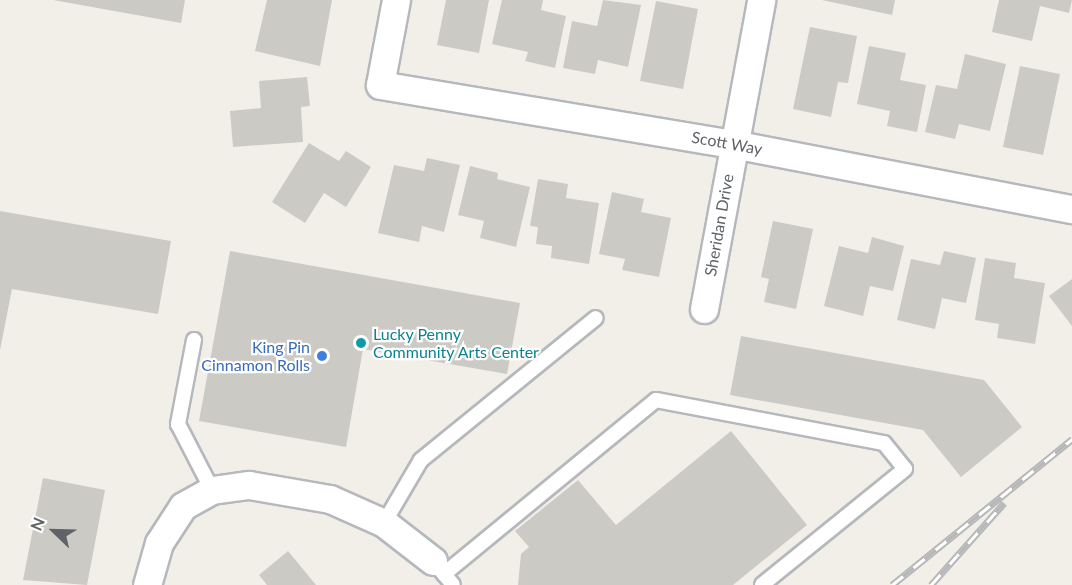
<!DOCTYPE html>
<html>
<head>
<meta charset="utf-8">
<style>
  body { margin:0 }
  #map { position:relative; width:1072px; height:585px; overflow:hidden; background:#f1efe8; font-family:Lato,sans-serif }
  div>[style] { position:absolute }
  .building>* { inset:0; background:#cccac5 }
  .roads { filter:drop-shadow(2px 0 #b5b8bc) drop-shadow(-2px 0 #b5b8bc) drop-shadow(0 2px #b5b8bc) drop-shadow(0 -2px #b5b8bc) }
  .service>* { height:14px; margin:-7px; padding:0 7px; transform-origin:7px; border-radius:7px; background:#fff }
  .minor>* { height:27px; margin:-13.5px; padding:0 13.5px; transform-origin:13.5px; border-radius:13.5px; background:#fff }
  .rail>* { height:7px; margin-top:-3.5px; transform-origin:0; background:repeating-linear-gradient(90deg,#fff 0 14px,#b6b7b8 0 28px); box-sizing:border-box; border-block:2px solid #b6b7b8 }
  .dots>* { width:16px; height:16px; translate:-50% -50%; box-sizing:border-box; border:3px solid #fff; border-radius:50% }
  span { translate:-50% -50%; white-space:nowrap; text-align:center; line-height:1.15; -webkit-text-stroke:4.5px #fff; paint-order:stroke }
  .street-label { font-size:16px; color:#5f6368 }
  .culture-label { font-size:16px; color:#0d838f }
  .left { translate:0 -50%; text-align:left }
  .shop-label { font-size:16px; color:#366cbe }
  .right { translate:-100% -50%; text-align:right }
  .north { position:absolute; left:24px; top:501px; width:60px; height:60px; -webkit-text-stroke:4px #fff; paint-order:stroke; rotate:293deg; font-size:16px; font-weight:700; line-height:24px; text-align:center; color:#5f6368 }
  .north::after { content:''; display:block; margin:auto; width:21px; height:27px; background:#5f6368; clip-path:polygon(50% 0,100% 100%,50% 72%,0 100%) }
</style>
</head>
<body>
<div id="map">
  <div class="building">
    <i style="clip-path:polygon(53px 0,185px 0,181px 23px)"></i>
    <i style="clip-path:polygon(267px 0,332px 0,320px 66px,255px 51px)"></i>
    <i style="clip-path:polygon(446px 0,489px 0,479px 53px,437px 45px)"></i>
    <i style="clip-path:polygon(502px 0,543px 0,541px 10px,566px 16px,555px 68px,525px 61px,528px 52px,492px 44px)"></i>
    <i style="clip-path:polygon(603px 0,641px 5px,628px 67px,598px 60px,595px 74px,563px 68px,572px 21px,597px 26px)"></i>
    <i style="clip-path:polygon(822px 0,895px 0,892px 15px)"></i>
    <i style="clip-path:polygon(999px 0,1072px 0,1069px 13px,1040px 6px,1032px 41px,992px 32px)"></i>
    <i style="clip-path:polygon(656px 1px,698px 9px,683px 89px,640px 81px)"></i>
    <i style="clip-path:polygon(810px 27px,857px 36px,848px 83px,838px 82px,831px 117px,793px 109px)"></i>
    <i style="clip-path:polygon(869px 46px,906px 53px,900px 80px,926px 85px,917px 132px,887px 126px,890px 111px,857px 104px)"></i>
    <i style="clip-path:polygon(965px 54px,1006px 64px,990px 131px,959px 124px,955px 139px,925px 132px,936px 85px,957px 89px)"></i>
    <i style="clip-path:polygon(1020px 66px,1060px 74px,1043px 155px,1003px 147px)"></i>
    <i style="clip-path:polygon(307px 77px,310px 106px,301px 107px,303px 142px,233px 147px,230px 111px,261px 108px,259px 81px)"></i>
    <i style="clip-path:polygon(309px 143px,339px 161px,346px 151px,371px 167px,346px 207px,324px 193px,305px 223px,272px 202px)"></i>
    <i style="clip-path:polygon(427px 158px,460px 165px,444px 232px,422px 226px,419px 242px,378px 233px,394px 165px,424px 171px)"></i>
    <i style="clip-path:polygon(470px 166px,498px 173px,497px 179px,530px 187px,516px 247px,480px 238px,484px 221px,458px 215px)"></i>
    <i style="clip-path:polygon(538px 179px,568px 184px,566px 198px,599px 203px,589px 264px,551px 258px,552px 246px,536px 244px,538px 227px,530px 226px)"></i>
    <i style="clip-path:polygon(612px 192px,644px 199px,641px 212px,671px 218px,659px 277px,622px 270px,625px 259px,599px 254px)"></i>
    <i style="clip-path:polygon(0 211px,171px 241px,158px 314px,12px 289px,0 350px)"></i>
    <i style="clip-path:polygon(773px 221px,813px 229px,796px 309px,764px 302px,769px 279px,761px 277px)"></i>
    <i style="clip-path:polygon(872px 237px,904px 246px,893px 291px,870px 286px,863px 316px,824px 306px,839px 246px,868px 253px)"></i>
    <i style="clip-path:polygon(230px 251px,520px 303px,507px 374px,363px 349px,346px 447px,199px 421px)"></i>
    <i style="clip-path:polygon(944px 251px,976px 258px,966px 303px,942px 298px,935px 329px,897px 320px,911px 259px,940px 265px)"></i>
    <i style="clip-path:polygon(985px 258px,1016px 263px,1014px 278px,1045px 283px,1035px 344px,997px 338px,999px 324px,975px 320px)"></i>
    <i style="clip-path:polygon(1072px 279px,1072px 326px,1049px 296px)"></i>
    <i style="clip-path:polygon(741px 336px,984px 380px,1022px 427px,961px 477px,923px 430px,730px 395px)"></i>
    <i style="clip-path:polygon(731px 431px,807px 525px,733px 585px,518px 585px,521px 554px,529px 547px,515px 531px,578px 480px,616px 525px)"></i>
    <i style="clip-path:polygon(43px 478px,105px 490px,87px 585px,23px 580px)"></i>
    <i style="clip-path:polygon(288px 551px,316px 585px,267px 585px,259px 575px)"></i>
  </div>
  <div class="roads">
    <div class="service">
      <i style="left:194px;top:340px;width:86px;rotate:100.8deg"></i>
      <i style="left:178px;top:424px;width:74px;rotate:62.7deg"></i>
      <i style="left:384px;top:523px;width:73px;rotate:-59.6deg"></i>
      <i style="left:421px;top:460px;width:225px;rotate:-39.1deg"></i>
      <i style="left:438px;top:567px;width:23px;rotate:50deg"></i>
      <i style="left:444px;top:574px;width:274px;rotate:-39.4deg"></i>
      <i style="left:656px;top:400px;width:232px;rotate:10.7deg"></i>
      <i style="left:884px;top:443px;width:33px;rotate:51deg"></i>
      <i style="left:905px;top:469px;width:184px;rotate:141deg"></i>
    </div>
    <div class="minor">
      <i style="left:396px;top:0;width:86px;rotate:100.7deg"></i>
      <i style="left:380px;top:85px;width:358px;rotate:9.5deg"></i>
      <i style="left:733px;top:144px;width:345px;rotate:10.9deg"></i>
      <i style="left:704px;top:309px;width:314px;rotate:-79.5deg"></i>
      <i style="left:147px;top:585px;width:44px;rotate:-74.1deg"></i>
      <i style="left:159px;top:543px;width:44px;rotate:-57deg"></i>
      <i style="left:183px;top:506px;width:33px;rotate:-29deg"></i>
      <i style="left:212px;top:490px;width:37px;rotate:-8deg"></i>
      <i style="left:249px;top:485px;width:82px;rotate:9.8deg"></i>
      <i style="left:330px;top:499px;width:59px;rotate:24deg"></i>
      <i style="left:384px;top:523px;width:62px;rotate:37.8deg"></i>
    </div>
  </div>
  <div class="rail">
    <i style="left:892px;top:585px;width:232px;rotate:-39deg"></i>
    <i style="left:931px;top:585px;width:110px;rotate:-48.3deg"></i>
  </div>
  <div class="dots">
    <i style="left:361px;top:343px;background:#0f9aa8"></i>
    <i style="left:322px;top:356px;background:#3f7fe0"></i>
  </div>
  <div class="street-label">
    <span style="left:727px;top:143px;rotate:10deg">Scott Way</span>
    <span style="left:719px;top:225px;rotate:-80deg">Sheridan Drive</span>
  </div>
  <div class="culture-label">
    <span class="left" style="left:373px;top:343px">Lucky Penny<br>Community Arts Center</span>
  </div>
  <div class="shop-label">
    <span class="right" style="left:310px;top:356px">King Pin<br>Cinnamon Rolls</span>
  </div>
  <div class="north">N</div>
</div>
</body>
</html>
